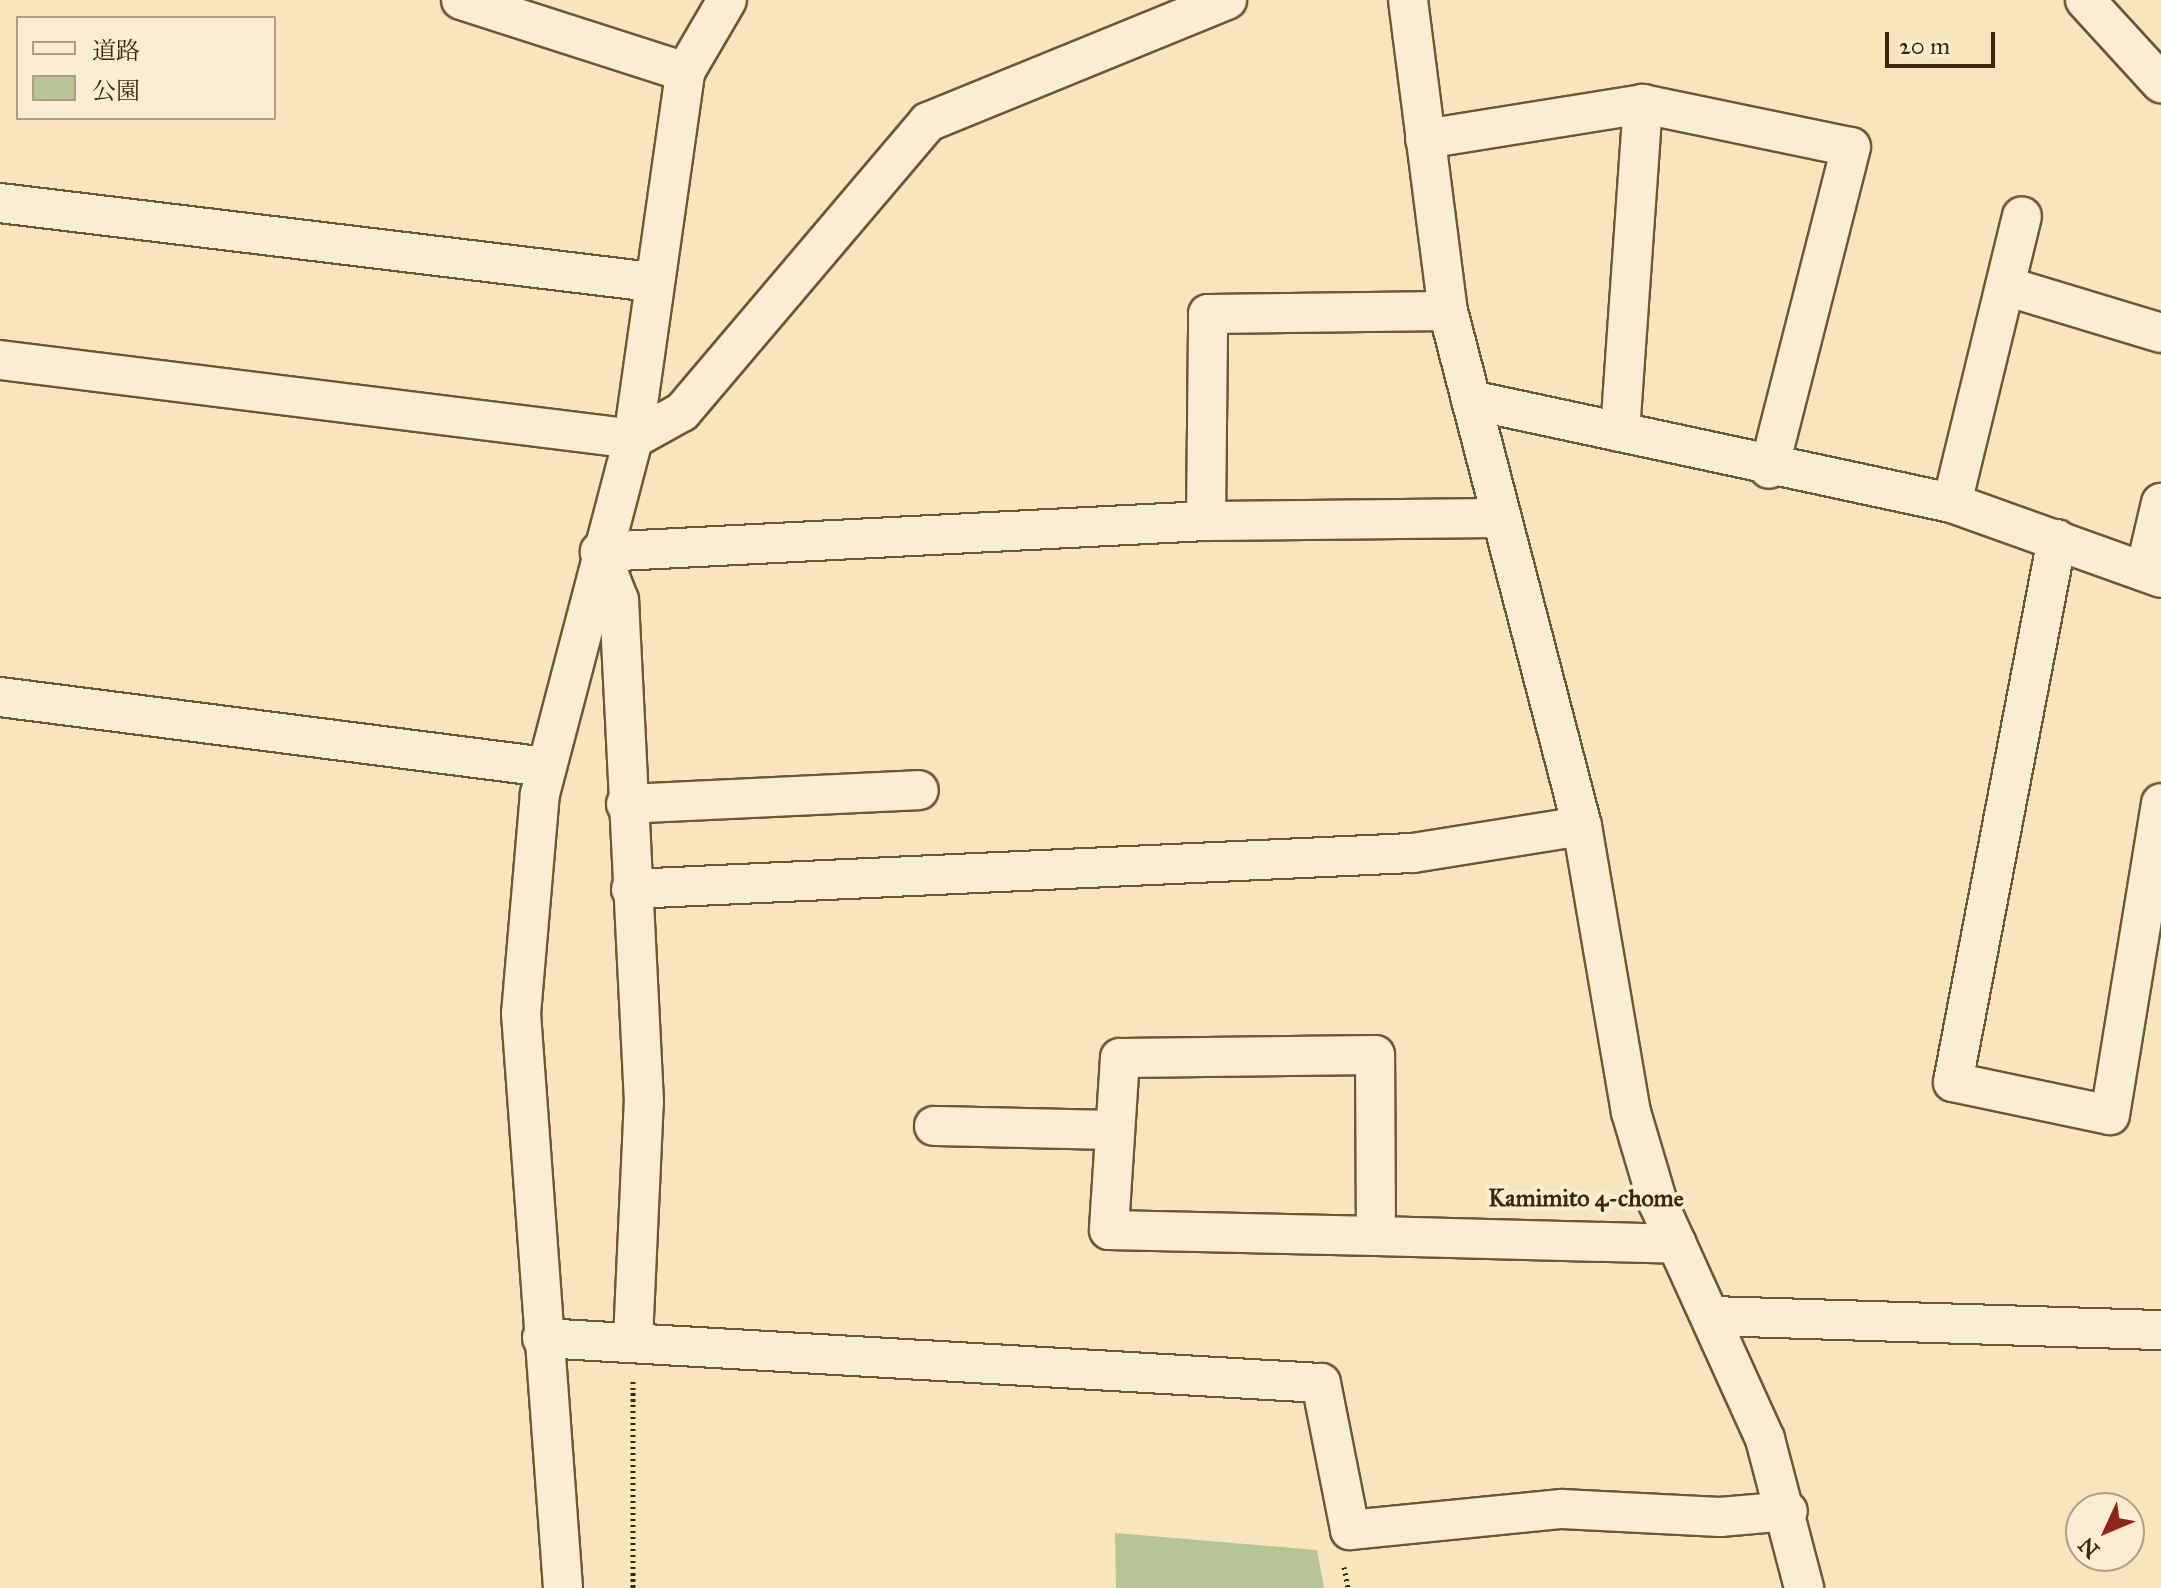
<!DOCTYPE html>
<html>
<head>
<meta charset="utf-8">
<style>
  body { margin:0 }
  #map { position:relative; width:2161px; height:1588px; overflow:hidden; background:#f8e4bd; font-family:"IM FELL Great Primer","Noto Serif JP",serif }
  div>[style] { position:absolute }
  .green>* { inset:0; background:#b7c596 }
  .path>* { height:5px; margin-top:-2.5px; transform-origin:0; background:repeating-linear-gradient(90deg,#3e280b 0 2px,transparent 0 6px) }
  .roads { filter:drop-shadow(2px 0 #6c5738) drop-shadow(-2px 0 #6c5738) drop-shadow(0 2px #6c5738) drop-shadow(0 -2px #6c5738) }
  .minor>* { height:38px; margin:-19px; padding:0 19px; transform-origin:19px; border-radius:19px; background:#faedd4 }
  span { translate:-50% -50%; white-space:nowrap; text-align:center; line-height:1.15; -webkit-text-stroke:8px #faedd4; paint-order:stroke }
  .neighbourhood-label { font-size:24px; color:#3e280b; font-weight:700 }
  .legend { position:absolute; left:16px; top:16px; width:260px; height:104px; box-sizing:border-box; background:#faedd4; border:2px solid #af9e84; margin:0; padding:10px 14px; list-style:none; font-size:24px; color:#3e280b }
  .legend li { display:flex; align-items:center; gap:16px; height:40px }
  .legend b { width:40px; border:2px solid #af9e84 }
  .north { position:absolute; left:2065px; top:1492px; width:80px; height:80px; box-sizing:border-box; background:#faedd4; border:2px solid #af9e84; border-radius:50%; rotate:226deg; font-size:22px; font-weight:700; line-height:32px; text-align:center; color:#3e280b }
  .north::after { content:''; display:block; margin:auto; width:28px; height:36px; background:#8f2418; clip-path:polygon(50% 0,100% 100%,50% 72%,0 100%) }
  .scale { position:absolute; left:1885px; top:32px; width:110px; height:36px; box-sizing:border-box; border:4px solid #3e280b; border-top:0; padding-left:10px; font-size:24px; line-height:28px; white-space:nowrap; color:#3e280b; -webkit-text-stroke:6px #faedd4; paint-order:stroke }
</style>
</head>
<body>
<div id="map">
  <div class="green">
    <i style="clip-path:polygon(1115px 1533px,1317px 1550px,1324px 1588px,1116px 1588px)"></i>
  </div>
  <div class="path">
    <i style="left:633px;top:1381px;width:207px;rotate:90deg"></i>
    <i style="left:1344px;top:1567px;width:21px;rotate:79deg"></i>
  </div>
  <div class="roads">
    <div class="minor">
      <i style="left:461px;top:0;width:235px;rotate:17.8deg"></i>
      <i style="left:1408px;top:0;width:314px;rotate:82.7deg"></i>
      <i style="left:1448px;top:311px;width:532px;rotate:75.42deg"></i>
      <i style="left:1582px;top:826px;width:290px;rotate:80.3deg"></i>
      <i style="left:1631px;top:1112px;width:95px;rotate:73.5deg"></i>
      <i style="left:1658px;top:1203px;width:259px;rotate:65.6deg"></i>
      <i style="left:1765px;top:1439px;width:154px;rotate:75.3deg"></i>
      <i style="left:2085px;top:0;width:113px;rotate:47.5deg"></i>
      <i style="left:1425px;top:139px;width:221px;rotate:-9.1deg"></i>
      <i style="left:1643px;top:104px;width:212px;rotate:11.7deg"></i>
      <i style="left:1851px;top:147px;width:332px;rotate:104.3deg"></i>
      <i style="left:0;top:203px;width:657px;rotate:6.91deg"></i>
      <i style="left:2009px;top:287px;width:159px;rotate:16.8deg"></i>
      <i style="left:0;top:360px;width:638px;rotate:7.11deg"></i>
      <i style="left:633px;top:439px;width:56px;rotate:-28.9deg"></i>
      <i style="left:682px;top:412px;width:380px;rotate:-49.7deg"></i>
      <i style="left:928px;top:122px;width:323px;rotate:-22.2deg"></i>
      <i style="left:1471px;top:400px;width:492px;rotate:12.1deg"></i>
      <i style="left:1952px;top:503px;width:222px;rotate:19.7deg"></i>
      <i style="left:1620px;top:432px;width:329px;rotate:-86deg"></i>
      <i style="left:1952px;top:503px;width:295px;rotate:-76.3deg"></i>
      <i style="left:1206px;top:521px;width:294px;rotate:-0.6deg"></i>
      <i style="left:2057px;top:539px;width:553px;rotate:100.84deg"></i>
      <i style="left:1953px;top:1082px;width:160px;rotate:11.9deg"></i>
      <i style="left:2110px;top:1115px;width:316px;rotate:-80.7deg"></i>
      <i style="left:2145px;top:571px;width:70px;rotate:-76.8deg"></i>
      <i style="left:0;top:697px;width:550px;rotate:7.31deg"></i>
      <i style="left:626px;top:804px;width:293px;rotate:-2.7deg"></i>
      <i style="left:631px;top:889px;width:783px;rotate:-2.64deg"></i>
      <i style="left:1413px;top:853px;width:171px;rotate:-9.1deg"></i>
      <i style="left:934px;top:1126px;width:181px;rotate:1.3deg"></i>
      <i style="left:1376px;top:1236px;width:181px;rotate:-90.3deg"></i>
      <i style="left:1375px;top:1055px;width:255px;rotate:179.3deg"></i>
      <i style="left:1120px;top:1058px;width:172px;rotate:93.7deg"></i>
      <i style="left:1109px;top:1230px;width:267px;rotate:1.3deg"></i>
      <i style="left:1376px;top:1236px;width:301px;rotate:1.5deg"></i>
      <i style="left:1712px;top:1316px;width:449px;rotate:1.8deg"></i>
      <i style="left:542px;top:1338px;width:780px;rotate:3.31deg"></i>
      <i style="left:1321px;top:1383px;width:150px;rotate:78.8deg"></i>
      <i style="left:1350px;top:1530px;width:213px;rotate:-5.7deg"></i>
      <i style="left:1562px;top:1509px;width:158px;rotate:2.9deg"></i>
      <i style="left:1720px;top:1517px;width:68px;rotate:-5deg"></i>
      <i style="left:633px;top:1340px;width:238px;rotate:-87.4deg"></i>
      <i style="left:644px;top:1102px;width:503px;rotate:-92.85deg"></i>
      <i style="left:619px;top:600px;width:52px;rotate:-111.6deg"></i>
      <i style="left:600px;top:552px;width:607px;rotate:-2.93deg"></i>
      <i style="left:1206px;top:521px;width:207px;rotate:-89.4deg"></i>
      <i style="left:1208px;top:314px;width:240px;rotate:-0.7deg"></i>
      <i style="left:563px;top:1588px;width:576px;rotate:-94.18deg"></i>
      <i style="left:521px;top:1014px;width:221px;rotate:-85.1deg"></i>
      <i style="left:540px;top:794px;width:367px;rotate:-75.3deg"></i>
      <i style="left:633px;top:439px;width:371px;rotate:-81.9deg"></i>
      <i style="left:685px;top:72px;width:83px;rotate:-59.7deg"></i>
    </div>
  </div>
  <div class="neighbourhood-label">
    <span style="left:1586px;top:1199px">Kamimito 4-chome</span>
  </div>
  <ul class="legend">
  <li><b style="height:10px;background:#faedd4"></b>道路</li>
  <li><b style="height:22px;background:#b7c596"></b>公園</li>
  </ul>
  <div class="north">N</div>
  <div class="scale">20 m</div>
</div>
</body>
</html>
